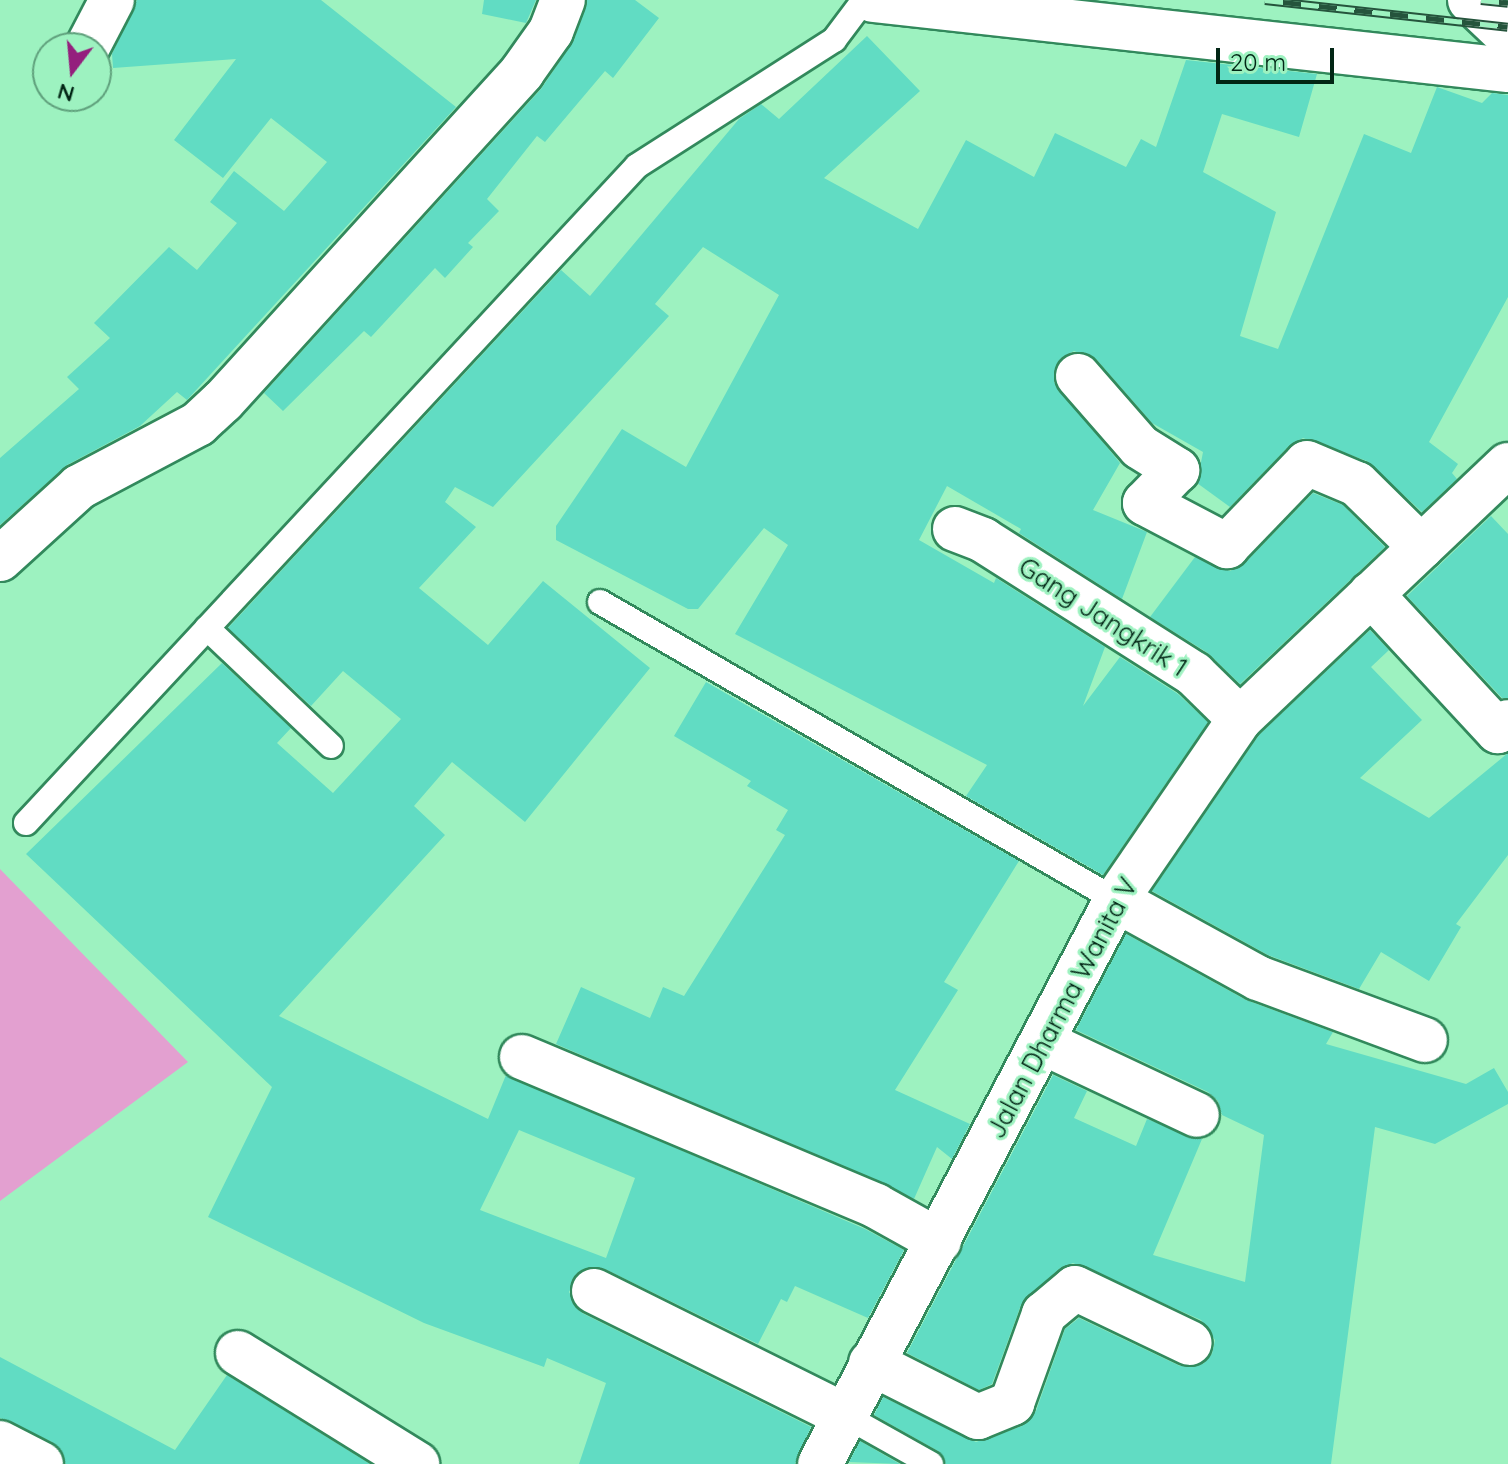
<!DOCTYPE html>
<html>
<head>
<meta charset="utf-8">
<style>
  body { margin:0 }
  #map { position:relative; width:1508px; height:1464px; overflow:hidden; background:#9df2c0; font-family:Quicksand,sans-serif }
  div>[style] { position:absolute }
  .green>* { inset:0; background:#e3a0d0 }
  .building>* { inset:0; background:#61dcc3 }
  .roads { filter:drop-shadow(2px 0 #32895c) drop-shadow(-2px 0 #32895c) drop-shadow(0 2px #32895c) drop-shadow(0 -2px #32895c) }
  .lane>* { height:24px; margin:-12px; padding:0 12px; transform-origin:12px; border-radius:12px; background:#fff }
  .street>* { height:44px; margin:-22px; padding:0 22px; transform-origin:22px; border-radius:22px; background:#fff }
  .secondary>* { height:44px; margin:-22px; padding:0 22px; transform-origin:22px; border-radius:22px; background:#fff }
  .rail>* { height:9px; margin-top:-4.5px; transform-origin:0; background:repeating-linear-gradient(90deg,#9df2c0 0 18px,#25543c 0 36px); box-sizing:border-box; border-block:2px solid #25543c }
  span { translate:-50% -50%; white-space:nowrap; text-align:center; line-height:1.15; -webkit-text-stroke:6px #9df2c0; paint-order:stroke }
  .street-label { font-size:26px; color:#022615 }
  .north { position:absolute; left:32px; top:32px; width:80px; height:80px; box-sizing:border-box; background:#9df2c0; border:2px solid #5fa07c; border-radius:50%; rotate:196deg; font-size:22px; font-weight:700; line-height:32px; text-align:center; color:#022615 }
  .north::after { content:''; display:block; margin:auto; width:28px; height:36px; background:#941f7d; clip-path:polygon(50% 0,100% 100%,50% 72%,0 100%) }
  .scale { position:absolute; left:1216px; top:48px; width:118px; height:36px; box-sizing:border-box; border:4px solid #022615; border-top:0; padding-left:10px; font-size:24px; line-height:28px; white-space:nowrap; color:#022615; -webkit-text-stroke:6px #9df2c0; paint-order:stroke }
</style>
</head>
<body>
<div id="map">
  <div class="green">
    <i style="clip-path:polygon(0 869px,188px 1062px,0 1201px)"></i>
  </div>
  <div class="building">
    <i style="clip-path:polygon(137px 0,321px 0,456px 107px,187px 400px,177px 392px,140px 426px,67px 465px,0 525px,0 458px,79px 389px,67px 377px,110px 338px,94px 323px,169px 247px,197px 270px,237px 223px,210px 202px,234px 171px,284px 211px,327px 162px,271px 118px,223px 178px,174px 140px,236px 59px,113px 68px,112px 54px)"></i>
    <i style="clip-path:polygon(484px 0,536px 0,526px 23px,482px 14px)"></i>
    <i style="clip-path:polygon(587px 0,635px 0,659px 18px,613px 78px,605px 71px,545px 142px,537px 136px,487px 199px,499px 211px,468px 243px,473px 247px,445px 278px,435px 268px,371px 337px,364px 331px,283px 411px,264px 393px,541px 89px,574px 40px)"></i>
    <i style="clip-path:polygon(evenodd,867px 36px,920px 91px,824px 178px,918px 229px,966px 140px,1034px 177px,1055px 133px,1126px 167px,1141px 139px,1156px 147px,1186px 60px,1317px 74px,1299px 137px,1222px 114px,1203px 172px,1276px 212px,1240px 336px,1278px 349px,1364px 134px,1411px 153px,1437px 87px,1482px 103px,1492px 93px,1508px 95px,1508px 297px,1429px 442px,1458px 464px,1452px 473px,1457px 479px,1422px 512px,1367px 461px,1303px 438px,1289px 446px,1230px 507px,1197px 483px,1203px 452px,1152px 423px,1097px 360px,1074px 351px,1061px 358px,1054px 382px,1120px 463px,1093px 510px,1147px 532px,1122px 599px,1019px 533px,1021px 529px,947px 486px,919px 540px,994px 583px,996px 578px,1105px 647px,1083px 706px,1120px 657px,1178px 694px,1208px 722px,1103px 875px,966px 796px,987px 765px,735px 634px,788px 545px,764px 528px,698px 609px,688px 609px,556px 540px,556px 526px,622px 429px,686px 467px,779px 295px,703px 247px,655px 304px,669px 316px,493px 507px,455px 487px,445px 502px,476px 527px,419px 588px,488px 645px,543px 581px,650px 668px,525px 822px,452px 762px,414px 806px,445px 835px,279px 1016px,488px 1119px,506px 1075px,865px 1229px,904px 1250px,868px 1318px,795px 1286px,787px 1302px,781px 1299px,758px 1344px,605px 1269px,581px 1270px,569px 1292px,582px 1313px,811px 1427px,795px 1464px,579px 1464px,606px 1383px,547px 1358px,544px 1367px,424px 1323px,208px 1217px,272px 1087px,26px 854px,222px 663px,291px 728px,277px 743px,333px 793px,401px 719px,343px 671px,311px 706px,228px 628px,561px 270px,590px 296px,739px 119px,761px 104px,779px 119px,867px 36px,519px 1130px,635px 1178px,606px 1258px,480px 1210px,519px 1130px)"></i>
    <i style="clip-path:polygon(1313px 493px,1343px 505px,1385px 547px,1240px 684px,1208px 653px,1150px 617px,1195px 557px,1230px 571px,1244px 564px)"></i>
    <i style="clip-path:polygon(1491px 516px,1508px 534px,1508px 698px,1502px 698px,1407px 596px)"></i>
    <i style="clip-path:polygon(1370px 630px,1389px 650px,1371px 667px,1422px 720px,1360px 778px,1429px 818px,1508px 753px,1508px 855px,1456px 924px,1461px 927px,1429px 981px,1381px 952px,1359px 989px,1268px 955px,1152px 891px,1259px 735px)"></i>
    <i style="clip-path:polygon(706px 682px,1019px 861px,944px 982px,958px 990px,895px 1090px,970px 1124px,952px 1159px,937px 1147px,914px 1199px,556px 1044px,581px 987px,650px 1018px,663px 987px,684px 996px,785px 835px,776px 830px,788px 810px,747px 786px,751px 781px,674px 736px)"></i>
    <i style="clip-path:polygon(1126px 934px,1246px 1000px,1333px 1032px,1326px 1044px,1466px 1084px,1494px 1068px,1508px 1092px,1508px 1104px,1435px 1144px,1375px 1127px,1331px 1464px,946px 1464px,938px 1451px,874px 1415px,883px 1397px,976px 1442px,1022px 1426px,1036px 1411px,1065px 1329px,1079px 1318px,1180px 1366px,1203px 1364px,1212px 1354px,1215px 1340px,1201px 1320px,1073px 1263px,1059px 1269px,1021px 1305px,992px 1384px,979px 1390px,907px 1353px,1053px 1075px,1087px 1091px,1074px 1118px,1136px 1146px,1147px 1119px,1202px 1139px,1153px 1255px,1245px 1282px,1264px 1135px,1222px 1115px,1218px 1101px,1208px 1092px,1076px 1030px)"></i>
    <i style="clip-path:polygon(0 1357px,175px 1450px,227px 1375px,370px 1464px,66px 1464px,52px 1442px,0 1418px)"></i>
    <i style="clip-path:polygon(860px 1441px,900px 1464px,849px 1462px)"></i>
  </div>
  <div class="roads">
    <div class="lane">
      <i style="left:600px;top:602px;width:596px;rotate:30.01deg"></i>
      <i style="left:207px;top:628px;width:171px;rotate:43.6deg"></i>
      <i style="left:26px;top:823px;width:897px;rotate:-47.08deg"></i>
      <i style="left:637px;top:166px;width:234px;rotate:-32.6deg"></i>
      <i style="left:834px;top:40px;width:50px;rotate:-53.1deg"></i>
      <i style="left:842px;top:1414px;width:102px;rotate:29.3deg"></i>
    </div>
    <div class="street">
      <i style="left:873px;top:0;width:639px;rotate:6.29deg"></i>
      <i style="left:87px;top:48px;width:54px;rotate:-62.5deg"></i>
      <i style="left:1078px;top:376px;width:94px;rotate:48.9deg"></i>
      <i style="left:1140px;top:447px;width:44px;rotate:31.9deg"></i>
      <i style="left:1177px;top:470px;width:46px;rotate:134.1deg"></i>
      <i style="left:1145px;top:503px;width:93px;rotate:27.7deg"></i>
      <i style="left:1227px;top:546px;width:115px;rotate:-46.1deg"></i>
      <i style="left:1307px;top:463px;width:54px;rotate:22.8deg"></i>
      <i style="left:1357px;top:484px;width:90px;rotate:44.5deg"></i>
      <i style="left:955px;top:529px;width:30px;rotate:21deg"></i>
      <i style="left:983px;top:540px;width:250px;rotate:32.4deg"></i>
      <i style="left:1194px;top:674px;width:64px;rotate:44.4deg"></i>
      <i style="left:0;top:559px;width:107px;rotate:-42.3deg"></i>
      <i style="left:79px;top:487px;width:135px;rotate:-27.9deg"></i>
      <i style="left:198px;top:424px;width:34px;rotate:-43deg"></i>
      <i style="left:223px;top:401px;width:445px;rotate:-47.7deg"></i>
      <i style="left:522px;top:72px;width:50px;rotate:-54.7deg"></i>
      <i style="left:551px;top:31px;width:33px;rotate:-69deg"></i>
      <i style="left:1371px;top:594px;width:187px;rotate:47.2deg"></i>
      <i style="left:1498px;top:731px;width:13px;rotate:-42deg"></i>
      <i style="left:1116px;top:900px;width:162px;rotate:28.8deg"></i>
      <i style="left:1258px;top:978px;width:178px;rotate:20.4deg"></i>
      <i style="left:1042px;top:1042px;width:171px;rotate:25.2deg"></i>
      <i style="left:522px;top:1057px;width:384px;rotate:22.8deg"></i>
      <i style="left:876px;top:1206px;width:72px;rotate:29.1deg"></i>
      <i style="left:594px;top:1291px;width:277px;rotate:26.4deg"></i>
      <i style="left:238px;top:1353px;width:211px;rotate:31.8deg"></i>
      <i style="left:871px;top:1363px;width:120px;rotate:26.8deg"></i>
      <i style="left:978px;top:1417px;width:37px;rotate:-22deg"></i>
      <i style="left:1012px;top:1403px;width:95px;rotate:-70.2deg"></i>
      <i style="left:1044px;top:1314px;width:40px;rotate:-40deg"></i>
      <i style="left:1075px;top:1288px;width:127px;rotate:25.6deg"></i>
      <i style="left:0;top:1443px;width:46px;rotate:27.1deg"></i>
      <i style="left:820px;top:1464px;width:637px;rotate:-62.31deg"></i>
      <i style="left:1116px;top:900px;width:219px;rotate:-55.6deg"></i>
      <i style="left:1240px;top:719px;width:369px;rotate:-43.5deg"></i>
    </div>
    <div class="secondary">
      <i style="left:1470px;top:0;width:52px;rotate:43.5deg"></i>
    </div>
  </div>
  <div class="rail">
    <i style="left:1265px;top:0;width:244px;rotate:6.3deg"></i>
    <i style="left:1481px;top:0;width:27px;rotate:6deg"></i>
  </div>
  <div class="street-label">
    <span style="left:1103px;top:617px;rotate:33deg">Gang Jangkrik 1</span>
    <span style="left:1062px;top:1008px;rotate:-62deg">Jalan Dharma Wanita V</span>
  </div>
  <div class="north">N</div>
  <div class="scale">20 m</div>
</div>
</body>
</html>
